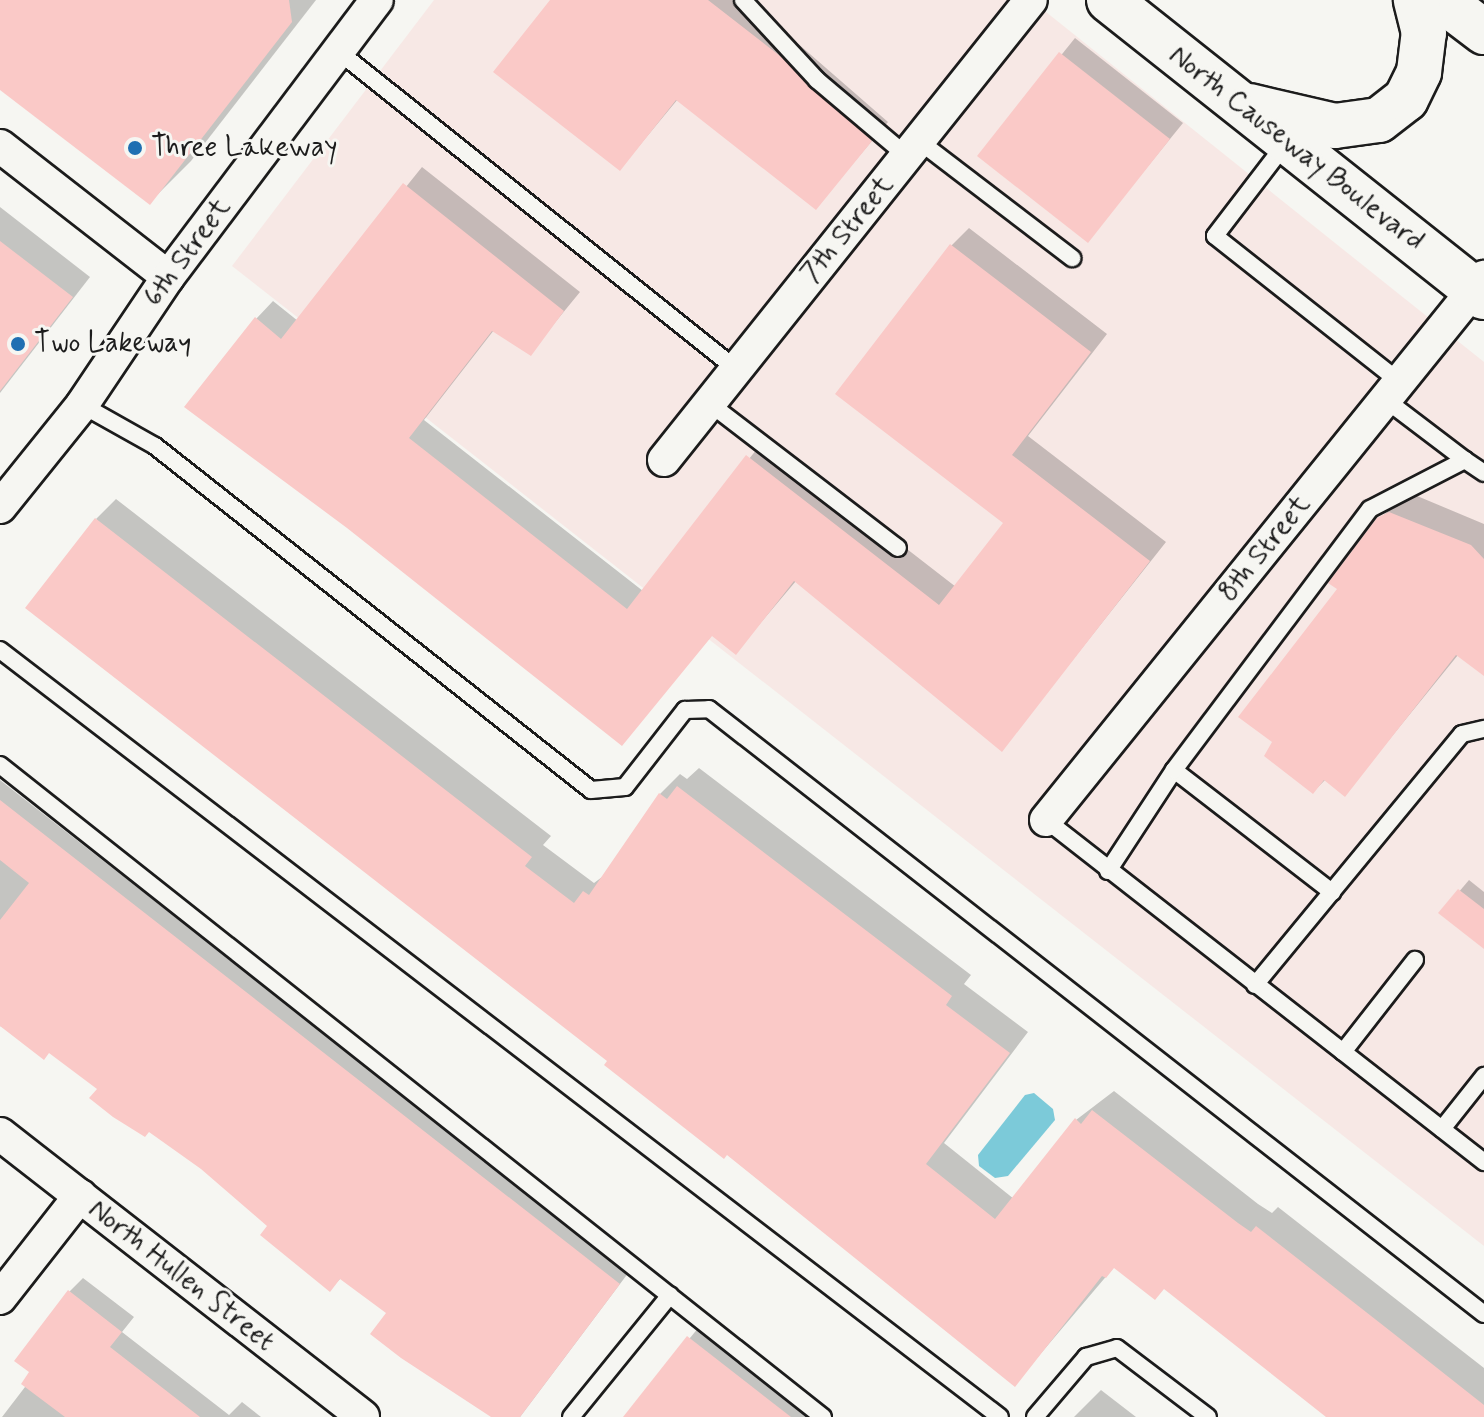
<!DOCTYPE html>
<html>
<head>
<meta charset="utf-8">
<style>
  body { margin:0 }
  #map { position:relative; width:1484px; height:1417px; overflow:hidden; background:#f6f6f2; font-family:Mynerve,sans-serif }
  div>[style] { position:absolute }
  .built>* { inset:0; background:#f7e8e5 }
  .water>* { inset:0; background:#7ccad9 }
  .shadow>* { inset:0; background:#0003 }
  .building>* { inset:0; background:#fac9c7 }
  .roads { filter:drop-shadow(2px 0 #1c1c1c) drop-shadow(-2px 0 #1c1c1c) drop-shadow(0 2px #1c1c1c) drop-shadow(0 -2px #1c1c1c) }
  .lane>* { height:16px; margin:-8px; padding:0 8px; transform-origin:8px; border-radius:8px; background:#f6f6f2 }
  .street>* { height:32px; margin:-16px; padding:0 16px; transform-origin:16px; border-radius:16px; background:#f6f6f2 }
  .highway>* { height:44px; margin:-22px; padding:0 22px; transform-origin:22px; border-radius:22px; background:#f6f6f2 }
  .dots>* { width:22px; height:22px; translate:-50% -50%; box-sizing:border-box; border:4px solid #f6f6f2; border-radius:50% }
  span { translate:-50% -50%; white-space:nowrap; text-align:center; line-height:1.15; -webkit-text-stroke:6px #f6f6f2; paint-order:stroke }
  .poi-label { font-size:28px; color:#1c1c1c }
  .left { translate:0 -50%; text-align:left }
  .street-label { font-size:28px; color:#1c1c1c }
</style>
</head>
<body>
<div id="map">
  <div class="built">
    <i style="clip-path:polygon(434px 0,1031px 0,1484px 362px,1484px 1246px,232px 266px)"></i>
  </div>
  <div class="water">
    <i style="clip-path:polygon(1034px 1093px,1053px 1109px,1055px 1120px,1008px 1176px,995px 1178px,979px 1166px,978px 1155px,1025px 1095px)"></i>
  </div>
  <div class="shadow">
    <i style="clip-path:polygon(0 0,316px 0,191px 161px,149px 203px,0 87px)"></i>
    <i style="clip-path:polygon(552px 0,748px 0,888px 122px,816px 207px,678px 99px,620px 169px)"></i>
    <i style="clip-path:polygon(1075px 38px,1183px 123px,1088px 240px,980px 156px)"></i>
    <i style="clip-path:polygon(422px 167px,580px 292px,530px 353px,494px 330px,424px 420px,643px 591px,765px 439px,956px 587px,1006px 523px,951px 246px,969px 228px,1107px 334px,1028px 436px,1166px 542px,1002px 749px,796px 581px,736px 652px,713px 634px,622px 743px,256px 319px,273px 301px,298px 321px)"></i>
    <i style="clip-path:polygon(0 207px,90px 277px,0 393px)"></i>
    <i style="clip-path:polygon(1410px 493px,1484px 524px,1484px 674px,1458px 655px,1345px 794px,1326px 779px,1313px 792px,1340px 589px,1379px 519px)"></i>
    <i style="clip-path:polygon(116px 499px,551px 836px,543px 845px,594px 883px,606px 874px,660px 794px,680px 774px,687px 779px,699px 768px,971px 975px,964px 984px,1028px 1032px,944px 1143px,1014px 1199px,1076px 1120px,1114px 1091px,1258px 1204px,1272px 1213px,1278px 1207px,1484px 1368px,1484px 1417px,1329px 1417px,1165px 1287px,1115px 1266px,1014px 1385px,610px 1060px,96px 519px)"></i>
    <i style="clip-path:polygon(0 780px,629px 1272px,520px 1417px,492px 1417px,389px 1313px,342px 1277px,330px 1289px,270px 1226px,202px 1167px,50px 1051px,0 1026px)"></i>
    <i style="clip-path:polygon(1469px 880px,1484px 892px,1484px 946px,1441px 913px)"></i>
    <i style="clip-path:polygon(83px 1278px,134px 1317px,122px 1332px,229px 1415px,242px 1402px,261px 1417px,2px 1417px,25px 1387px,69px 1292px)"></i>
    <i style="clip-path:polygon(699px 1327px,815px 1417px,625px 1417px)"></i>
    <i style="clip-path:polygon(1101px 1390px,1136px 1417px,1074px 1417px)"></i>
  </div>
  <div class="building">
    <i style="clip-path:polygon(0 0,289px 0,292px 22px,150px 205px,0 90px)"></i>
    <i style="clip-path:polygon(550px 0,708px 0,780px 56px,872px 141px,816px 210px,676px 100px,620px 171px,493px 72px)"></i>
    <i style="clip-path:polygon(1059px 52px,1170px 139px,1088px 243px,977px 156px)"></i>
    <i style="clip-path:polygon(403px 183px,564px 311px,531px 356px,492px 331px,409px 438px,627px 609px,746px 455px,939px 605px,1003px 523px,835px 394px,950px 244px,1091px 352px,1012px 455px,1150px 561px,1002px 752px,794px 581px,736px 655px,712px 636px,622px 746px,347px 528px,184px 407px,255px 317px,281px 339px)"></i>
    <i style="clip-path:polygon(0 241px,73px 297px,0 391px)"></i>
    <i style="clip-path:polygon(1389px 512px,1471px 545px,1484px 559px,1484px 676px,1456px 655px,1345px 797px,1324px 780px,1313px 794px,1264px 756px,1272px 742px,1238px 717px,1337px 589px,1328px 583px,1377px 518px)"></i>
    <i style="clip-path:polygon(95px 518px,532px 857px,525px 866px,574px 903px,583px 891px,589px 895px,659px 793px,667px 799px,677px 786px,952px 996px,946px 1005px,1010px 1053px,926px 1164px,995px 1219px,1075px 1118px,1081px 1124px,1092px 1110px,1238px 1223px,1251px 1232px,1256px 1226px,1389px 1330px,1484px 1405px,1484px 1417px,1326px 1417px,1164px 1289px,1155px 1300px,1114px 1268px,1106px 1278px,1102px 1276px,1015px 1387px,727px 1155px,724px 1159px,604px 1065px,607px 1061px,25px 608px)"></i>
    <i style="clip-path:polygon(0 800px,620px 1284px,520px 1417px,491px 1417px,401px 1358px,370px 1334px,386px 1313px,340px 1279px,330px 1292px,260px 1235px,267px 1226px,201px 1169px,149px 1132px,145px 1137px,113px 1117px,89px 1098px,97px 1089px,49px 1053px,44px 1060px,0 1026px,0 920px,29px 883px,0 860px)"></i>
    <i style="clip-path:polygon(1458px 889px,1484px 909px,1484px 949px,1438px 913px)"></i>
    <i style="clip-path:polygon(68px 1290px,122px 1332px,110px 1347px,200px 1417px,65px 1417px,21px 1384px,29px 1372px,14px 1361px)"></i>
    <i style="clip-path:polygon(687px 1336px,791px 1417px,623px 1417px)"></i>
  </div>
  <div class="roads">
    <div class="lane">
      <i style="left:743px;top:0;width:109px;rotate:47.2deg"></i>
      <i style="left:817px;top:80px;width:118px;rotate:40.2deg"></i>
      <i style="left:338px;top:51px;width:509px;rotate:38.62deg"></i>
      <i style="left:919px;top:141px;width:193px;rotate:37.4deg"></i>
      <i style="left:1286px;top:143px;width:117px;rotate:127.4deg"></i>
      <i style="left:1215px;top:236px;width:236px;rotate:38.3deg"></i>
      <i style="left:709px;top:403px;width:238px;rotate:37.5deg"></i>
      <i style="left:82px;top:405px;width:84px;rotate:29.3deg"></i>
      <i style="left:155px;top:446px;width:555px;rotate:38.27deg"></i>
      <i style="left:591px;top:790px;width:34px;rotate:-5deg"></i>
      <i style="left:625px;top:787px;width:98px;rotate:-52.1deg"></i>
      <i style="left:685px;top:710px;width:24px;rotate:-2deg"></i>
      <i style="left:709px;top:709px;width:983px;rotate:37.98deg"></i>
      <i style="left:1465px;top:460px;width:23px;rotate:34deg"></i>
      <i style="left:0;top:650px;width:1260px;rotate:37.49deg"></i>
      <i style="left:0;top:765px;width:1050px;rotate:38.39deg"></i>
      <i style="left:1174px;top:770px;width:200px;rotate:37.7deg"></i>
      <i style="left:1046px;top:820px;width:556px;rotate:37.98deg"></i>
      <i style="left:1108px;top:871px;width:121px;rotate:-56.8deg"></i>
      <i style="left:1174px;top:770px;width:326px;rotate:-53.1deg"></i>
      <i style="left:1370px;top:509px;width:107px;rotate:-27.3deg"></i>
      <i style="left:1465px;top:460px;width:99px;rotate:-142.8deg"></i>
      <i style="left:1255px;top:985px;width:325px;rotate:-50.5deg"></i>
      <i style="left:1462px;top:734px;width:23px;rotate:-13deg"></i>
      <i style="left:1343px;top:1052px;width:117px;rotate:-52deg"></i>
      <i style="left:1442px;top:1129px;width:68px;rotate:-51.6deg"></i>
      <i style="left:571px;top:1417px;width:157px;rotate:-50.9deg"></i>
      <i style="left:1035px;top:1417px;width:79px;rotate:-49.6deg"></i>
      <i style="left:1086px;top:1357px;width:32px;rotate:-16deg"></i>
      <i style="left:1117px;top:1348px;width:114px;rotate:37.2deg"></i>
    </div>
    <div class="street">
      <i style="left:0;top:146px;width:213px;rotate:37.9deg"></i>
      <i style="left:664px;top:460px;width:588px;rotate:-51.42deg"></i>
      <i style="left:0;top:507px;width:131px;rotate:-51.2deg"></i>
      <i style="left:82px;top:405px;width:154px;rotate:-56.1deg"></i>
      <i style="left:168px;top:277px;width:347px;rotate:-53deg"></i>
      <i style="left:1046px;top:820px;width:698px;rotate:-51.11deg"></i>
      <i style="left:0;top:1134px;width:460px;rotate:37.9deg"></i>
      <i style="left:0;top:1298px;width:130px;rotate:-51.9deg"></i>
    </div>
    <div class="highway">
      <i style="left:1109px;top:0;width:478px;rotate:38.4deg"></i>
      <i style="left:1442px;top:0;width:53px;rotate:37.3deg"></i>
      <i style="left:1249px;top:106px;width:88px;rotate:13.1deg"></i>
      <i style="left:1335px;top:126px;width:44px;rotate:-7.8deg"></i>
      <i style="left:1379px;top:120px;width:34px;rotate:-38deg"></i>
      <i style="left:1406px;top:99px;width:30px;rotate:-64deg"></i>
      <i style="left:1419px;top:72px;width:39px;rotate:-83deg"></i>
      <i style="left:1424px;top:33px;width:34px;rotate:-104deg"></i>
    </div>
  </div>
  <div class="dots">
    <i style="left:135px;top:148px;background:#1f6fb2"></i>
    <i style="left:18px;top:344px;background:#1f6fb2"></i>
  </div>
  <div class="poi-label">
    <span class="left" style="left:151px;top:148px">Three Lakeway</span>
    <span class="left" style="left:34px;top:344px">Two Lakeway</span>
  </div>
  <div class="street-label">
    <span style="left:1296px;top:149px;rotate:38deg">North Causeway Boulevard</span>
    <span style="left:848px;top:230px;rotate:-51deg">7th Street</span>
    <span style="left:188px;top:253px;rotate:-54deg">6th Street</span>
    <span style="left:1265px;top:549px;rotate:-51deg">8th Street</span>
    <span style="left:181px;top:1276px;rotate:38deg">North Hullen Street</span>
  </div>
</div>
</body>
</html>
